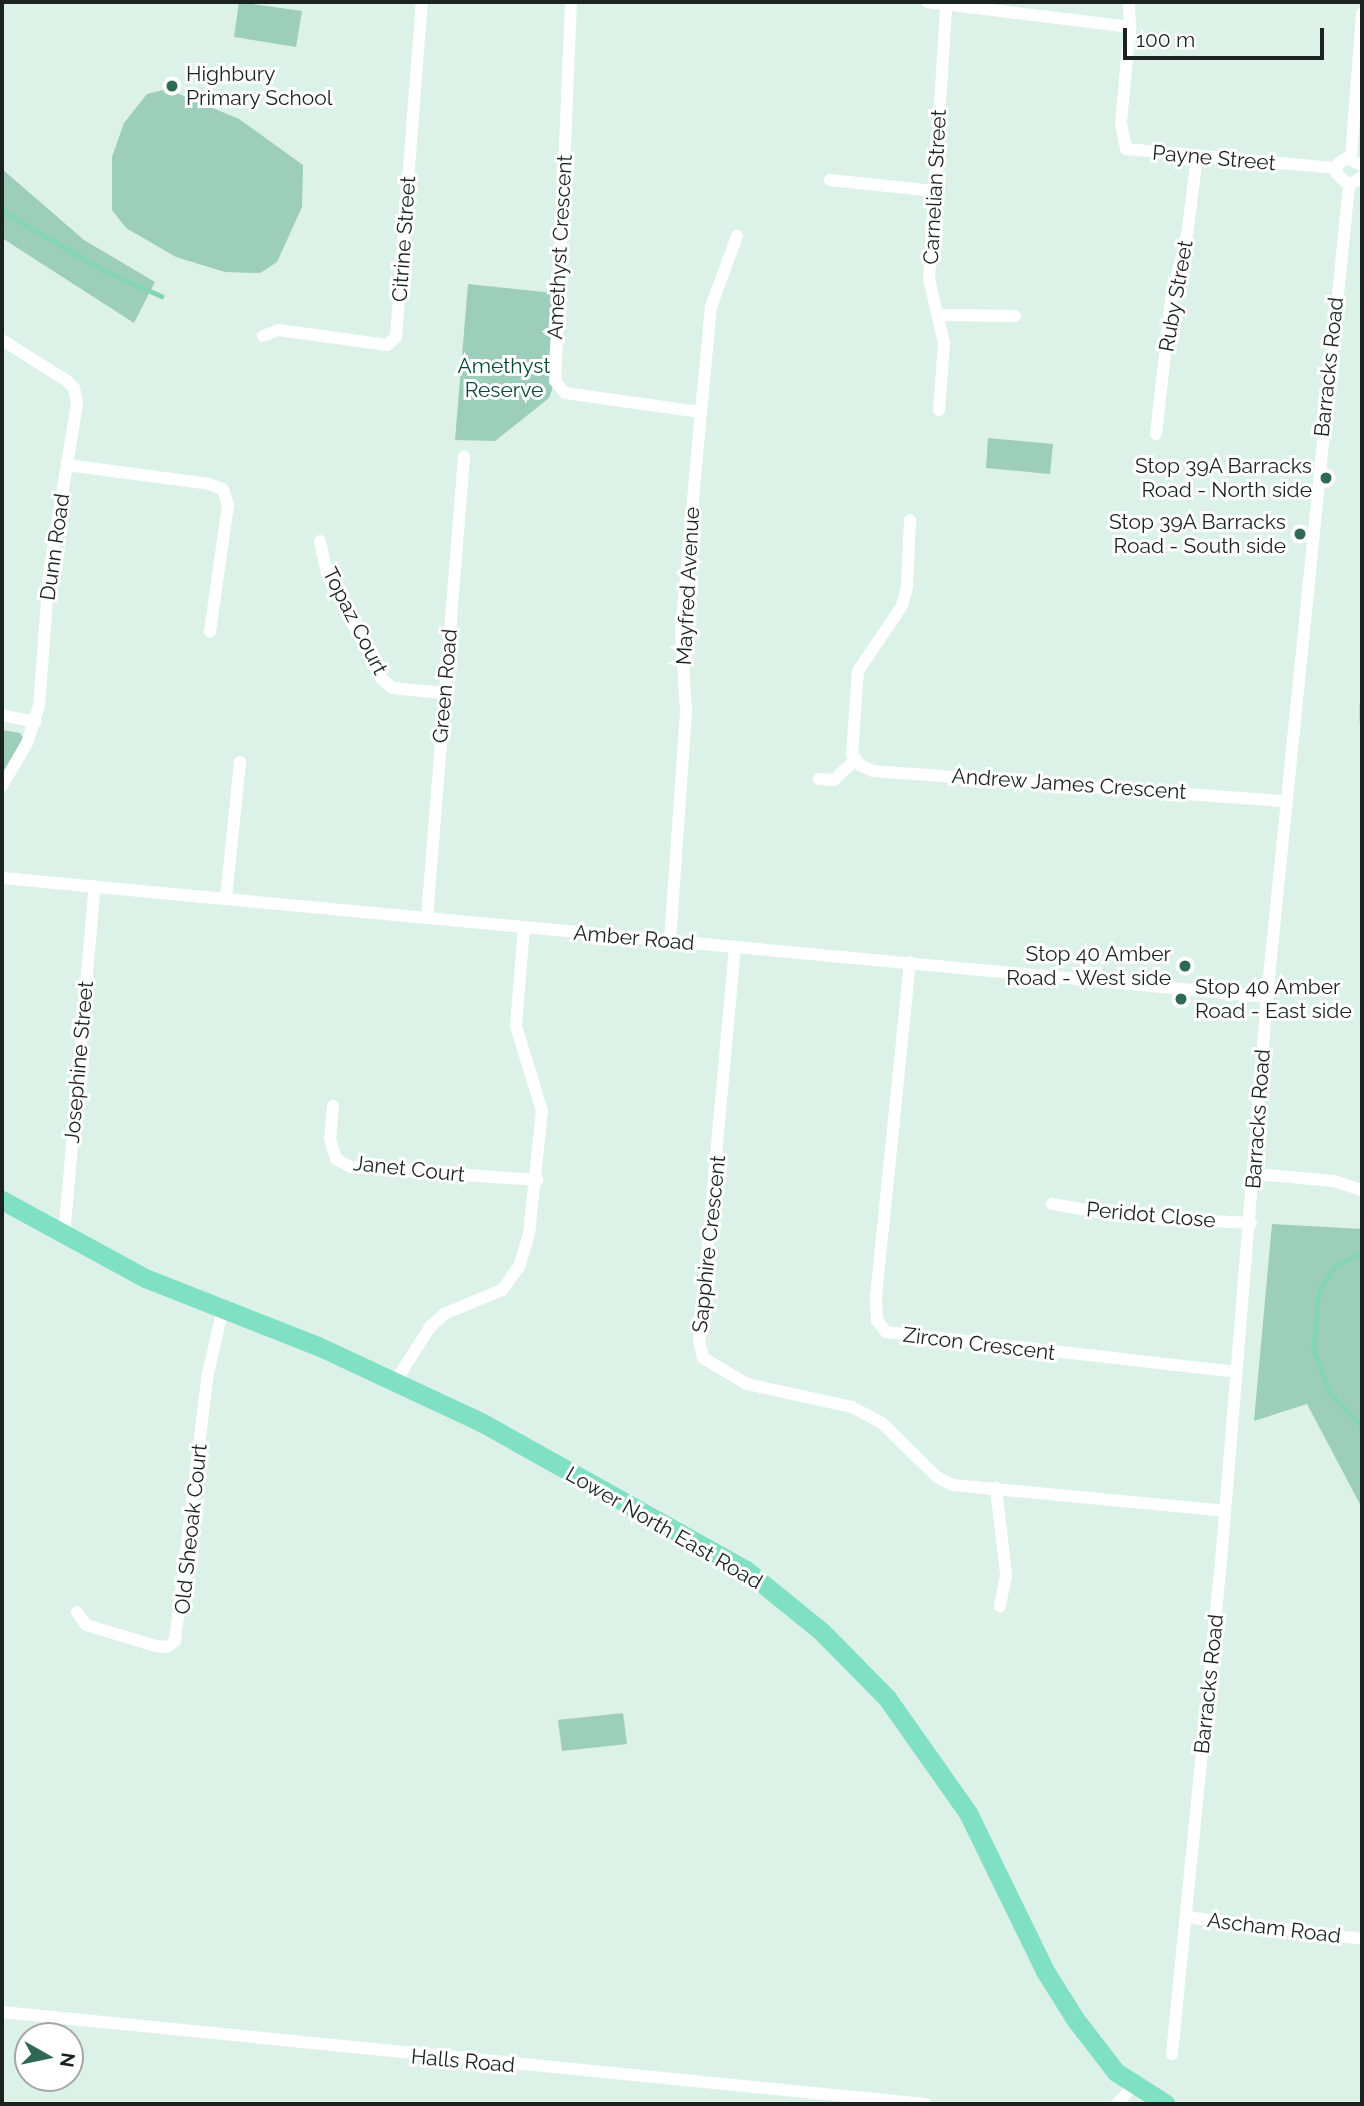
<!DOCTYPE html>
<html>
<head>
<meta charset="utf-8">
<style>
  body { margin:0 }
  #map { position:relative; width:1364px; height:2106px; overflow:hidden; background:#dcf1e8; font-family:Raleway,sans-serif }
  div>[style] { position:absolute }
  .green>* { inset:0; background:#9cceb9 }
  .stream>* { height:4.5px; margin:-2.25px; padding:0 2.25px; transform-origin:2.25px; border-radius:2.25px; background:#85d5b5 }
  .minor>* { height:12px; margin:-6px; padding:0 6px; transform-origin:6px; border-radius:6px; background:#fff }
  .primary>* { height:19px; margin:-9.5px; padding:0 9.5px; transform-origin:9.5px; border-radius:9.5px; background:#80e0c4 }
  .dots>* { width:19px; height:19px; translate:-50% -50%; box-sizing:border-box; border:4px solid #fff; border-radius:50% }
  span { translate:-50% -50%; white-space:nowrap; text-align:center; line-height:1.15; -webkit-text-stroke:6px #fff; paint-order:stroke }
  .poi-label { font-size:21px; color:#1b2320 }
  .left { translate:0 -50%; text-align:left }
  .right { translate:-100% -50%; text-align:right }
  .street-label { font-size:21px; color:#1b2320 }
  .park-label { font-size:21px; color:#054b37 }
  .frame { position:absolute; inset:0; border:4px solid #1b2320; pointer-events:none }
  .north { position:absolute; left:14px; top:2022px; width:70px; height:70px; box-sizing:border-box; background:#fff; border:2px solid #a4a7a6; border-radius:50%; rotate:99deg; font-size:19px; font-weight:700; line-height:28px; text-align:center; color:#1b2320 }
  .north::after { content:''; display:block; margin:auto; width:24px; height:32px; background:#2d6953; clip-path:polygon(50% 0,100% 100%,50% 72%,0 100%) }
  .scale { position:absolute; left:1123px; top:28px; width:201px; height:32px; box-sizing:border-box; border:4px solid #1b2320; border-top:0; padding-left:9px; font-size:21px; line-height:24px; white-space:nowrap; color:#1b2320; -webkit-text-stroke:5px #fff; paint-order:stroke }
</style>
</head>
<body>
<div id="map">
  <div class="green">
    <i style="clip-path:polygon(239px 2px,302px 11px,296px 47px,234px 37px)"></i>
    <i style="clip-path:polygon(167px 89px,239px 119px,303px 165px,302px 207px,277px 262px,260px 273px,225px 272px,176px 257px,126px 228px,112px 210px,112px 157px,124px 123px,147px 94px)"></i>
    <i style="clip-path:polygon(2px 169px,84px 240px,155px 282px,134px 323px,2px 238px)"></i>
    <i style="clip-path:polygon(468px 284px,554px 293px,548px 373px,555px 381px,549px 398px,495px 441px,455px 440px)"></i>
    <i style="clip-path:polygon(988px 438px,1053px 444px,1050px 474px,986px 468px)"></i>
    <i style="clip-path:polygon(2px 730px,20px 733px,27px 743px,2px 786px)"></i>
    <i style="clip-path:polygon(1272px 1224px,1362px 1229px,1362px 1508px,1307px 1404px,1254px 1421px)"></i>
    <i style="clip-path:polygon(623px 1713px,627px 1744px,562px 1751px,558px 1720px)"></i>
  </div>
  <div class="stream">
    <i style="left:2px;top:211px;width:117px;rotate:30.3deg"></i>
    <i style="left:103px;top:270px;width:64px;rotate:24.1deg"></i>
    <i style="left:1362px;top:705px;width:15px;rotate:90deg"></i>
    <i style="left:1362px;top:1253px;width:29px;rotate:153deg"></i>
    <i style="left:1336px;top:1266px;width:30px;rotate:124deg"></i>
    <i style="left:1319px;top:1291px;width:59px;rotate:94.8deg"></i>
    <i style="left:1314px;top:1350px;width:44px;rotate:69.9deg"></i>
    <i style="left:1329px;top:1391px;width:49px;rotate:47.5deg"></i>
  </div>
  <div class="minor">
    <i style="left:571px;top:2px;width:379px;rotate:92.4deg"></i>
    <i style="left:555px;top:381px;width:16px;rotate:50deg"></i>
    <i style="left:565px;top:393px;width:137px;rotate:8deg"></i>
    <i style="left:927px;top:2px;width:205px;rotate:7deg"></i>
    <i style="left:1130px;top:27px;width:96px;rotate:95.4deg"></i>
    <i style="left:1121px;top:123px;width:26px;rotate:79deg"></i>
    <i style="left:1126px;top:149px;width:211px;rotate:5.2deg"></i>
    <i style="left:1129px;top:2px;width:25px;rotate:88deg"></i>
    <i style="left:1351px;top:157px;width:144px;rotate:-85.6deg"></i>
    <i style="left:1362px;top:165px;width:17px;rotate:-156deg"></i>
    <i style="left:1346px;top:158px;width:10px;rotate:143deg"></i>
    <i style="left:1338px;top:164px;width:9px;rotate:103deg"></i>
    <i style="left:1336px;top:173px;width:18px;rotate:43deg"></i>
    <i style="left:1349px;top:185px;width:15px;rotate:-32deg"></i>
    <i style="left:830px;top:180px;width:105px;rotate:6deg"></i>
    <i style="left:938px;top:315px;width:77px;rotate:0.7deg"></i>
    <i style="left:263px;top:336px;width:17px;rotate:-21deg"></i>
    <i style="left:279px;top:330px;width:109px;rotate:7.9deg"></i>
    <i style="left:387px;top:345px;width:12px;rotate:-42deg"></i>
    <i style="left:396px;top:337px;width:336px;rotate:-85.6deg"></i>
    <i style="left:2px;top:340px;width:77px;rotate:32.2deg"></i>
    <i style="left:67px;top:381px;width:10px;rotate:45deg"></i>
    <i style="left:74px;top:388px;width:16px;rotate:79deg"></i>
    <i style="left:77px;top:404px;width:172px;rotate:99.4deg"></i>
    <i style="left:49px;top:574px;width:132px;rotate:94.3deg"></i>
    <i style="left:39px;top:706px;width:39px;rotate:108deg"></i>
    <i style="left:27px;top:743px;width:50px;rotate:120.2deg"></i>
    <i style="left:939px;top:410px;width:67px;rotate:-85.7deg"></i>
    <i style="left:944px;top:343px;width:66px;rotate:-103.2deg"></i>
    <i style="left:929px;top:279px;width:275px;rotate:-86.4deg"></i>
    <i style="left:1156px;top:434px;width:135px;rotate:-83.6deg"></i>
    <i style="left:1171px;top:300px;width:67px;rotate:-76.2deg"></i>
    <i style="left:1187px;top:235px;width:79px;rotate:-82.7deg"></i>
    <i style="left:67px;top:465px;width:143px;rotate:7.6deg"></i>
    <i style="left:209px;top:484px;width:15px;rotate:20deg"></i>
    <i style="left:223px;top:489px;width:17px;rotate:73deg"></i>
    <i style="left:228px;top:505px;width:128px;rotate:98.1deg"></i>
    <i style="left:910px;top:520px;width:67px;rotate:92.6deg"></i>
    <i style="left:907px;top:587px;width:20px;rotate:105deg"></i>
    <i style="left:902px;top:606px;width:78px;rotate:124.1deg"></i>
    <i style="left:858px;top:671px;width:83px;rotate:94.1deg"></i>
    <i style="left:852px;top:754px;width:14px;rotate:54deg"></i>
    <i style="left:860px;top:765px;width:14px;rotate:25deg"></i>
    <i style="left:873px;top:771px;width:414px;rotate:4.2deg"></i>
    <i style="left:320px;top:541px;width:33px;rotate:78deg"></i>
    <i style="left:327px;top:573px;width:118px;rotate:62.8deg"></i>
    <i style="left:381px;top:678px;width:15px;rotate:42deg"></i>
    <i style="left:392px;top:688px;width:52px;rotate:5.5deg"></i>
    <i style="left:2px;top:715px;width:34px;rotate:12deg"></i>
    <i style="left:819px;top:779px;width:15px;rotate:4deg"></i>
    <i style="left:834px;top:780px;width:30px;rotate:-44deg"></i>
    <i style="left:2px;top:878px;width:1271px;rotate:5.37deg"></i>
    <i style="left:226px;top:898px;width:137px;rotate:-84.1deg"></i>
    <i style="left:427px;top:917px;width:462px;rotate:-85.4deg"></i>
    <i style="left:670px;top:941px;width:231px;rotate:-86deg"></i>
    <i style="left:686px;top:711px;width:79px;rotate:-93.6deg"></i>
    <i style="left:681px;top:632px;width:221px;rotate:-84.8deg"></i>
    <i style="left:701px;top:412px;width:105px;rotate:-84.6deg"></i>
    <i style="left:711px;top:307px;width:76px;rotate:-69.9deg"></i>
    <i style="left:735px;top:947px;width:395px;rotate:95.2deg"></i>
    <i style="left:699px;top:1340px;width:18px;rotate:77deg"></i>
    <i style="left:703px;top:1358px;width:51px;rotate:30.6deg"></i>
    <i style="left:747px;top:1384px;width:107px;rotate:12.4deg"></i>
    <i style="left:852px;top:1407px;width:34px;rotate:28deg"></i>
    <i style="left:882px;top:1423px;width:77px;rotate:44.5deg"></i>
    <i style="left:937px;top:1477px;width:17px;rotate:28deg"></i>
    <i style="left:952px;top:1485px;width:274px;rotate:5.4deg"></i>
    <i style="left:910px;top:962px;width:336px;rotate:95.8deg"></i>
    <i style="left:876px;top:1296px;width:24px;rotate:88deg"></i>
    <i style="left:877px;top:1320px;width:15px;rotate:53deg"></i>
    <i style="left:886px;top:1332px;width:352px;rotate:6.5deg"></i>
    <i style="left:333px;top:1106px;width:33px;rotate:95deg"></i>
    <i style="left:330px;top:1139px;width:21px;rotate:73deg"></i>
    <i style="left:336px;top:1159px;width:17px;rotate:28deg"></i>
    <i style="left:351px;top:1167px;width:187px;rotate:4deg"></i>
    <i style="left:1255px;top:1174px;width:79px;rotate:5.1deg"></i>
    <i style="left:1334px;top:1181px;width:29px;rotate:18deg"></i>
    <i style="left:1052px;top:1204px;width:77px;rotate:9.7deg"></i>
    <i style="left:1128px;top:1217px;width:123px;rotate:2.8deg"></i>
    <i style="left:64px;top:1237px;width:352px;rotate:-85deg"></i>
    <i style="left:395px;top:1382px;width:65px;rotate:-57.5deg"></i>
    <i style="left:430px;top:1327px;width:19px;rotate:-43deg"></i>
    <i style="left:444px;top:1314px;width:63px;rotate:-22.5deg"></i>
    <i style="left:502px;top:1290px;width:29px;rotate:-54deg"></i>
    <i style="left:519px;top:1267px;width:34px;rotate:-73deg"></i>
    <i style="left:529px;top:1234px;width:124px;rotate:-84deg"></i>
    <i style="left:542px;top:1111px;width:89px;rotate:-107deg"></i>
    <i style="left:516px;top:1026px;width:99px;rotate:-85.4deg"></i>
    <i style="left:996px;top:1488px;width:88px;rotate:83.4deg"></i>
    <i style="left:1006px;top:1575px;width:32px;rotate:101deg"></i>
    <i style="left:77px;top:1612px;width:16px;rotate:55deg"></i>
    <i style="left:86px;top:1625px;width:73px;rotate:16.7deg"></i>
    <i style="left:156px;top:1646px;width:11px;rotate:5deg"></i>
    <i style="left:167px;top:1647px;width:10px;rotate:-37deg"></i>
    <i style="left:175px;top:1641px;width:269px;rotate:-83deg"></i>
    <i style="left:208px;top:1374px;width:68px;rotate:-77.2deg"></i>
    <i style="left:1186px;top:1917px;width:177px;rotate:7.1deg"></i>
    <i style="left:2px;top:2012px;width:928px;rotate:5.69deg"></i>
    <i style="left:1172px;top:2054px;width:506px;rotate:-84.33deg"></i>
    <i style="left:1222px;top:1550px;width:555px;rotate:-85.35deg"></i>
    <i style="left:1267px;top:997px;width:816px;rotate:-84.23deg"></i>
    <i style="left:1117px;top:2104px;width:25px;rotate:-48deg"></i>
  </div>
  <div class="primary">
    <i style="left:2px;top:1200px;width:163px;rotate:28.6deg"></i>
    <i style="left:145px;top:1278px;width:186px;rotate:21.5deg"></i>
    <i style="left:318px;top:1346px;width:180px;rotate:25deg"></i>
    <i style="left:481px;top:1422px;width:304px;rotate:29.2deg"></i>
    <i style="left:746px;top:1570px;width:98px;rotate:39.2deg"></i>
    <i style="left:822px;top:1632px;width:93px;rotate:45.4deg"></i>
    <i style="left:887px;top:1698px;width:141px;rotate:54.8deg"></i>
    <i style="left:968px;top:1813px;width:176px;rotate:64deg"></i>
    <i style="left:1045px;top:1971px;width:57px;rotate:58deg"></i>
    <i style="left:1075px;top:2019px;width:67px;rotate:52.3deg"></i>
    <i style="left:1116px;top:2072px;width:59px;rotate:32.6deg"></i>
  </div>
  <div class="dots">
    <i style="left:172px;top:86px;background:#2d6953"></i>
    <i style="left:1326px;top:478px;background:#2d6953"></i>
    <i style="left:1300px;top:534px;background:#2d6953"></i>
    <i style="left:1185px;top:966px;background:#2d6953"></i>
    <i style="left:1181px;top:999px;background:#2d6953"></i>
  </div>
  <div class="poi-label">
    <span class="left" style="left:186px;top:86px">Highbury<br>Primary School</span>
    <span class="right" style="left:1312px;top:478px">Stop 39A Barracks<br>Road - North side</span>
    <span class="right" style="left:1286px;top:534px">Stop 39A Barracks<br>Road - South side</span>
    <span class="right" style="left:1171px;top:966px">Stop 40 Amber<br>Road - West side</span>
    <span class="left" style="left:1195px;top:999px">Stop 40 Amber<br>Road - East side</span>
  </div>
  <div class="street-label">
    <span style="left:1214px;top:158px;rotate:5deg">Payne Street</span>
    <span style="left:935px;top:187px;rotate:-87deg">Carnelian Street</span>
    <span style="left:404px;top:239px;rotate:-86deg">Citrine Street</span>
    <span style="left:560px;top:247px;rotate:-87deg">Amethyst Crescent</span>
    <span style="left:1176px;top:296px;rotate:-80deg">Ruby Street</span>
    <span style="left:1329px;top:367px;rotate:-84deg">Barracks Road</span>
    <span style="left:55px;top:547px;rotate:-82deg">Dunn Road</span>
    <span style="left:688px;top:586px;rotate:-87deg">Mayfred Avenue</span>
    <span style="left:355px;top:621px;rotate:63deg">Topaz Court</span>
    <span style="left:445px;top:686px;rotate:-85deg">Green Road</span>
    <span style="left:1069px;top:784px;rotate:4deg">Andrew James Crescent</span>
    <span style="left:634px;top:938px;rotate:5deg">Amber Road</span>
    <span style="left:79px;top:1062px;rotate:-85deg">Josephine Street</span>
    <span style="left:1258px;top:1119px;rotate:-86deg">Barracks Road</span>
    <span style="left:409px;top:1169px;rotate:6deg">Janet Court</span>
    <span style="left:1151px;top:1215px;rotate:5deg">Peridot Close</span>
    <span style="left:709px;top:1244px;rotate:-84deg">Sapphire Crescent</span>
    <span style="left:979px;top:1344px;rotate:7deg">Zircon Crescent</span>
    <span style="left:664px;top:1528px;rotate:30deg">Lower North East Road</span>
    <span style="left:191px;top:1529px;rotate:-84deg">Old Sheoak Court</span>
    <span style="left:1209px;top:1684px;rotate:-84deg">Barracks Road</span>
    <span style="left:1274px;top:1928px;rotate:7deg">Ascham Road</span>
    <span style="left:463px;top:2061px;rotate:5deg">Halls Road</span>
  </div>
  <div class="park-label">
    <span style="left:504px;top:378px">Amethyst<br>Reserve</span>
  </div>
  <div class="frame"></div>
  <div class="north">N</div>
  <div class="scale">100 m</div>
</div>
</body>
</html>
